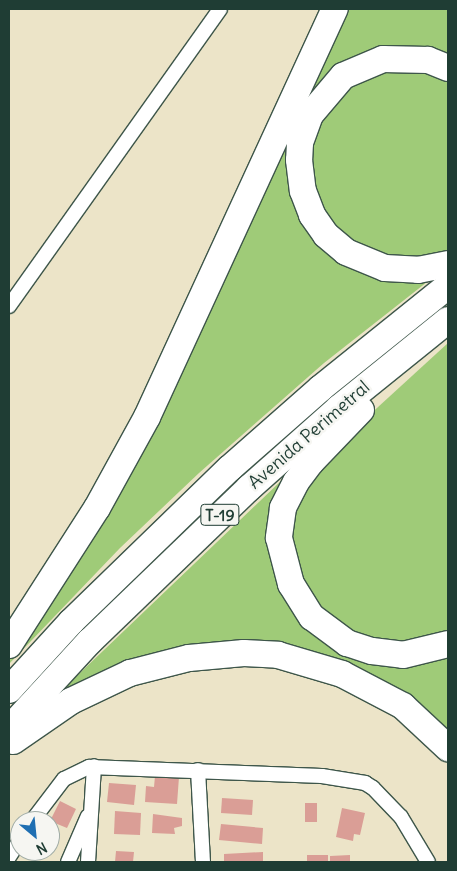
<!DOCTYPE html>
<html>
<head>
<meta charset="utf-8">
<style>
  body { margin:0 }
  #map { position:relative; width:457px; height:871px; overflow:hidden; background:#ece4c8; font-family:Delius,sans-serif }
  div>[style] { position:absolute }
  .green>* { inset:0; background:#9fcb78 }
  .building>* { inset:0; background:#da9e96 }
  .roads { filter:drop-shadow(1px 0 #3e564a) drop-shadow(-1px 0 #3e564a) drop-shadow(0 1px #3e564a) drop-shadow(0 -1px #3e564a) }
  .street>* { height:14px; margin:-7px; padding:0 7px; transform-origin:7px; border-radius:7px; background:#fff }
  .highway>* { height:26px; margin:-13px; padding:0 13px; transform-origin:13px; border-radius:13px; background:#fff }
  span { translate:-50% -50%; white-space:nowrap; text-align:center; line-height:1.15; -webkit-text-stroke:5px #f6f6f2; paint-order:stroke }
  .shield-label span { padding:1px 4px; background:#f6f6f2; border:1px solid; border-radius:4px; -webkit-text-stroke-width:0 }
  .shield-label { font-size:16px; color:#1f3d34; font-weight:700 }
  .street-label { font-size:18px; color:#1f3d34 }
  .frame { position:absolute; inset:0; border:10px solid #1f3d34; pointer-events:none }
  .north { position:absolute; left:10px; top:811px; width:50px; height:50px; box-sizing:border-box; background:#f6f6f2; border:1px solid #a0aca6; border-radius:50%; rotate:152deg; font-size:14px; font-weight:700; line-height:20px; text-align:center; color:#1f3d34 }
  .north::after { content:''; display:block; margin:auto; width:18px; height:22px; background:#1f6fb2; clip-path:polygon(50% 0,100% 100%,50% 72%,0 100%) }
</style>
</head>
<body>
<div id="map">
  <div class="green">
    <i style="clip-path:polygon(342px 9px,448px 9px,448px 60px,430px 54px,314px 97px,306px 218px,427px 282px,324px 363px,199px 473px,120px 548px,9px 664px,9px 657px)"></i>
    <i style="clip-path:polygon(371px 69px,440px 71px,448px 75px,448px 254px,402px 263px,331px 231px,305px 160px,325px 105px)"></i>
    <i style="clip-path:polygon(448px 343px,448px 637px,415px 647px,341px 632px,297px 581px,289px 510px,342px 440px)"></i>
    <i style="clip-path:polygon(283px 479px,277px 506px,319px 633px,448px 652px,448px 737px,279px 649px,62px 698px,60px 692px)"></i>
  </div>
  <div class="building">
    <i style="clip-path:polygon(155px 776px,179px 777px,177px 804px,145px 802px,146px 786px,154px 787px)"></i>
    <i style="clip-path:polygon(109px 783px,136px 785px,134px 805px,107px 802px)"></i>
    <i style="clip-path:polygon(222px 798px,253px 800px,252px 815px,221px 813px)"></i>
    <i style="clip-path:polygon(60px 801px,76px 809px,67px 828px,50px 821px)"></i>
    <i style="clip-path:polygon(305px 803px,317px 803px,317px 822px,305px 822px)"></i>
    <i style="clip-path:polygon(342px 808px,365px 813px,360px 835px,354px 834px,353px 841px,336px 837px)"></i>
    <i style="clip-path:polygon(115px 811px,141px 813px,140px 835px,114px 834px)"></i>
    <i style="clip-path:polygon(153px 814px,182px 818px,182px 826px,174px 828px,175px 834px,152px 833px)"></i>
    <i style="clip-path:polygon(221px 824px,263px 828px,262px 844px,219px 840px)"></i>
    <i style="clip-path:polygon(116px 851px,134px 852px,133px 862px,115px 862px)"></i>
    <i style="clip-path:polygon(263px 852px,263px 862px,224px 862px,224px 854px)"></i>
    <i style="clip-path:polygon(307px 855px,328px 855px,328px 862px,307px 862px)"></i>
    <i style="clip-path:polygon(350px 855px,350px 862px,330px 862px,330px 856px)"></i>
  </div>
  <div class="roads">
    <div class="street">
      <i style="left:9px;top:306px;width:364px;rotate:-54.6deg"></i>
      <i style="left:198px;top:770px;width:92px;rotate:86.9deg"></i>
      <i style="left:32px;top:821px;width:53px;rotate:-52.7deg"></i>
      <i style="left:64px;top:779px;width:28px;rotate:-26deg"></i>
      <i style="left:89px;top:767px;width:233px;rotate:2.2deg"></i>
      <i style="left:322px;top:776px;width:44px;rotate:9.2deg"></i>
      <i style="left:365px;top:783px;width:9px;rotate:32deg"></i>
      <i style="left:373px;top:788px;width:40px;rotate:46deg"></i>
      <i style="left:401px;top:817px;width:52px;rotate:59deg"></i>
      <i style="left:9px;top:857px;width:20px;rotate:-57deg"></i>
      <i style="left:68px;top:862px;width:50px;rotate:-66.5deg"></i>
      <i style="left:88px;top:862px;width:96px;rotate:-86.4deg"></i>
    </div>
    <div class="highway">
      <i style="left:448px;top:68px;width:22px;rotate:-158deg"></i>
      <i style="left:428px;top:60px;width:45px;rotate:-178.7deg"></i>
      <i style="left:383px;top:59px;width:43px;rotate:157deg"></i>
      <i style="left:343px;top:76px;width:51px;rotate:130.2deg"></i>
      <i style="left:310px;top:115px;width:30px;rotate:110deg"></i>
      <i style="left:300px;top:143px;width:17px;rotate:93deg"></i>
      <i style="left:299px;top:160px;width:31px;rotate:83deg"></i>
      <i style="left:303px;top:191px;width:26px;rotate:69deg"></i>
      <i style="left:312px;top:215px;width:24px;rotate:55deg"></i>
      <i style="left:326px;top:235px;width:26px;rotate:40deg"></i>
      <i style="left:346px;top:252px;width:42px;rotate:22.3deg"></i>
      <i style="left:385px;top:268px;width:33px;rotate:3deg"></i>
      <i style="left:418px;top:270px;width:31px;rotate:-11deg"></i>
      <i style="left:361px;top:410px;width:72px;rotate:133.9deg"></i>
      <i style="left:311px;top:462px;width:25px;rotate:127deg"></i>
      <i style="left:296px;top:482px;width:29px;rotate:117deg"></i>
      <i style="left:283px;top:508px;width:30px;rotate:98deg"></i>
      <i style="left:279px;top:538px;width:48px;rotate:75.4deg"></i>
      <i style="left:291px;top:584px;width:39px;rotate:58deg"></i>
      <i style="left:312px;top:617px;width:44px;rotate:36.6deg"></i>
      <i style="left:347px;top:643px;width:26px;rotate:18deg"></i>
      <i style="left:372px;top:651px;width:31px;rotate:7deg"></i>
      <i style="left:403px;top:655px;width:46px;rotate:-13.7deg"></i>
      <i style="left:9px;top:645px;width:163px;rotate:-57.3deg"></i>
      <i style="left:97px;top:508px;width:104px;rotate:-61.2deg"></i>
      <i style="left:147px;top:417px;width:449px;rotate:-65.3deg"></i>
      <i style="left:9px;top:690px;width:92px;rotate:-47.6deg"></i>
      <i style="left:71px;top:622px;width:221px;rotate:-44.1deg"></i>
      <i style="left:230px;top:468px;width:121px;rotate:-41.3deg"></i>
      <i style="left:321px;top:388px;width:163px;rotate:-38.8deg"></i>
      <i style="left:9px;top:729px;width:120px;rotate:-47.4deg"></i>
      <i style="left:90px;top:641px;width:221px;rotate:-43.9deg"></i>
      <i style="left:249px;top:488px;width:120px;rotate:-41.6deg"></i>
      <i style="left:339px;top:408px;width:140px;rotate:-38.9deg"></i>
      <i style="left:13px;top:741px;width:70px;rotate:-34.6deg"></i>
      <i style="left:71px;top:701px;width:65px;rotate:-25.4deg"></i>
      <i style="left:130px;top:673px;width:61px;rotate:-14.3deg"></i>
      <i style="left:189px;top:658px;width:55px;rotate:-5.2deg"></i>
      <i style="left:244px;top:653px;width:34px;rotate:3deg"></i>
      <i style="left:278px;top:655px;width:67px;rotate:16.5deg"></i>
      <i style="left:342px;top:674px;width:69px;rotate:27.7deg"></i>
      <i style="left:403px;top:706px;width:62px;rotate:43deg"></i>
    </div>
  </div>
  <div class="shield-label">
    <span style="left:220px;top:515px">T-19</span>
  </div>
  <div class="street-label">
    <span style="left:309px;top:435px;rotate:-41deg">Avenida Perimetral</span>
  </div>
  <div class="frame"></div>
  <div class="north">N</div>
</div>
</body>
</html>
